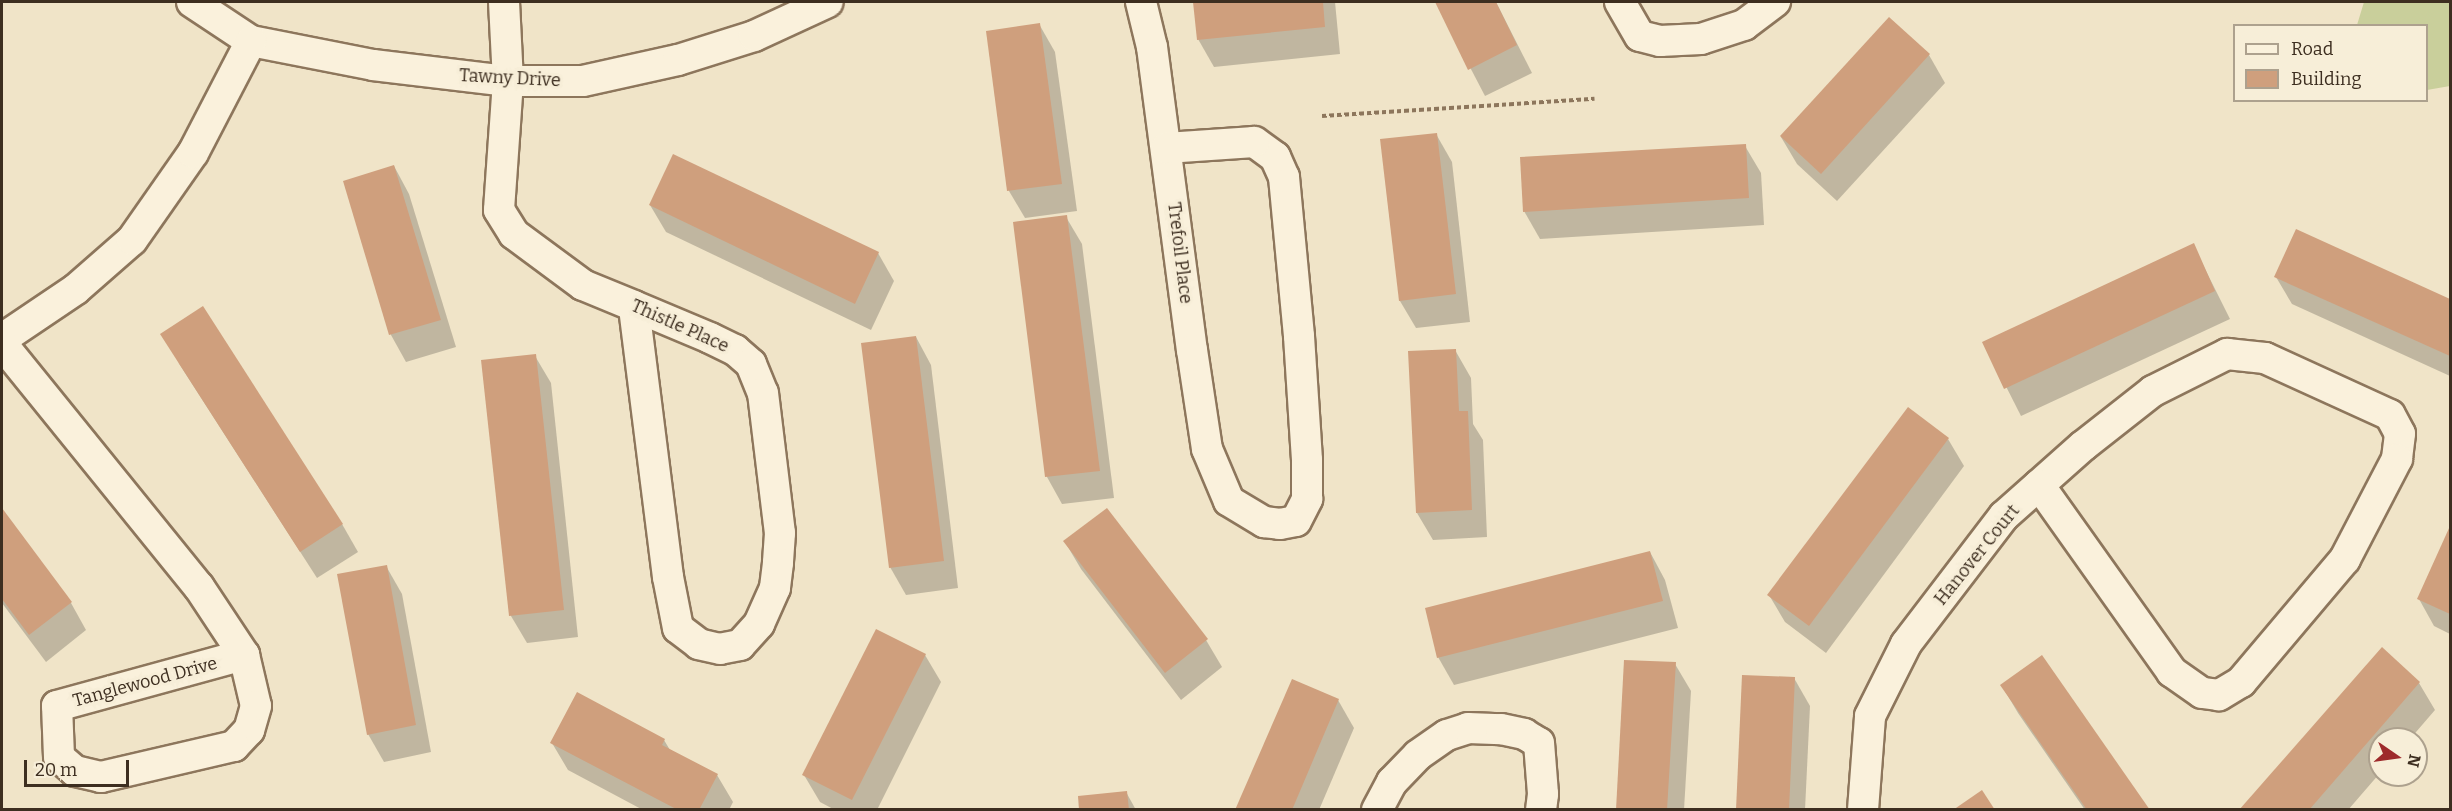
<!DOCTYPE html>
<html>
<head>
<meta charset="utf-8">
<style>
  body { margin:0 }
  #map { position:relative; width:2452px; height:811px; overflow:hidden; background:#f0e4c8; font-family:Bitter,serif }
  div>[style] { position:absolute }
  .green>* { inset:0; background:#c9cf9b }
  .shadow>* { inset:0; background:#0003 }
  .building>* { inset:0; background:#cf9f7d }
  .path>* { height:4px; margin-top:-2px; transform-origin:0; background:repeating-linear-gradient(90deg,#8d765c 0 4.5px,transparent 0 7.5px) }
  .roads { filter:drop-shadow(2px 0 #8d765c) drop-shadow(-2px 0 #8d765c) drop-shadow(0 2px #8d765c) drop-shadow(0 -2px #8d765c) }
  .minor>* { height:30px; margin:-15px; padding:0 15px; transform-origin:15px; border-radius:15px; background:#faf1dc }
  span { translate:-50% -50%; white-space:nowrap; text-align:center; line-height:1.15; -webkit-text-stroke:6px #f7eed8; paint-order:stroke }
  .street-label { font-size:18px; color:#3d2e20 }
  .frame { position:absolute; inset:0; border:3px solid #3d2e20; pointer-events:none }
  .legend { position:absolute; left:2233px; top:24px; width:195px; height:78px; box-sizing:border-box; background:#f7eed8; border:2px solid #ada18e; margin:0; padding:8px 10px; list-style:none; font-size:18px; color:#3d2e20 }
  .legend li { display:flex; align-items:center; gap:12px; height:30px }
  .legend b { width:30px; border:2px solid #ada18e }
  .north { position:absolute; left:2368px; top:727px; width:60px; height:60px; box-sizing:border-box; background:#f7eed8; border:2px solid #ada18e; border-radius:50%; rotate:103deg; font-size:16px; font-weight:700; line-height:24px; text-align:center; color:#3d2e20 }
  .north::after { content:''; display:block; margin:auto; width:21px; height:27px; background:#9e2a2b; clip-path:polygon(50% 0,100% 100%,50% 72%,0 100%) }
  .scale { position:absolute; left:24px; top:760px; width:105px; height:27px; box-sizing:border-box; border:3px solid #3d2e20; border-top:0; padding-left:8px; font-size:18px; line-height:21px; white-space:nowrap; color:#3d2e20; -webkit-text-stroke:4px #f7eed8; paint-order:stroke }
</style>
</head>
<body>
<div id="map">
  <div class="green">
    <i style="clip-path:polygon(2364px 2px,2450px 2px,2450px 86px,2427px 90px,2426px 26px,2357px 25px)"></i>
  </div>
  <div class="shadow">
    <i style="clip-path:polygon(1194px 2px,1335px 2px,1340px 54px,1214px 67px,1198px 39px)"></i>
    <i style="clip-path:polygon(1436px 2px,1496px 2px,1532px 73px,1485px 96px)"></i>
    <i style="clip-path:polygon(1890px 19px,1929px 55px,1945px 83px,1837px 201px,1797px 164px,1781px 137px)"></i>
    <i style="clip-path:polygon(1039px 24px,1055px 52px,1077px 211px,1025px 218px,1009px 191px,988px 32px)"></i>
    <i style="clip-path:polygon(1436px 134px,1452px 162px,1470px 322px,1416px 328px,1400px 301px,1381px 141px)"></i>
    <i style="clip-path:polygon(1745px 146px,1761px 173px,1764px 225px,1540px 239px,1524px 211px)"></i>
    <i style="clip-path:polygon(394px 166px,409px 194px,456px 347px,406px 362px,391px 335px,345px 182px)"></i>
    <i style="clip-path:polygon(650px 205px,878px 253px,894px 281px,871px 330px,666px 232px)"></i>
    <i style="clip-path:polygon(1066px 217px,1082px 244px,1114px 498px,1062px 504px,1047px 477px,1015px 223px)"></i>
    <i style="clip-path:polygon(2297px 231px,2450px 301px,2450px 376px,2292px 304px,2276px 277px)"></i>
    <i style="clip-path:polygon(2193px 245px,2230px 319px,2021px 416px,1984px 343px)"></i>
    <i style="clip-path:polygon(916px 337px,931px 365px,958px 588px,906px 595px,890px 567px)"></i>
    <i style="clip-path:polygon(1455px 350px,1471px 378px,1473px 424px,1483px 440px,1487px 537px,1433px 540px,1417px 513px)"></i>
    <i style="clip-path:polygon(535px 356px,551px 383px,578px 637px,527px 643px,511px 616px,483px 361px)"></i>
    <i style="clip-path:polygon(178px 362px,342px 524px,358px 552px,317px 578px)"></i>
    <i style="clip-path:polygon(1948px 439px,1964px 466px,1826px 653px,1785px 622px,1769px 595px)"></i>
    <i style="clip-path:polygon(2px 511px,71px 603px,86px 630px,46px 662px,2px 603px)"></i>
    <i style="clip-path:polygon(2450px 530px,2450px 634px,2434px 626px,2419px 599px)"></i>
    <i style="clip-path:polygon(1065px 542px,1206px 640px,1222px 667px,1181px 700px,1081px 569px)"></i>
    <i style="clip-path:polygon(1650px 552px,1665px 580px,1678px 628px,1454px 685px,1438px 657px)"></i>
    <i style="clip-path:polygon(386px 566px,402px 594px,431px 752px,384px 762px,368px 734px)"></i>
    <i style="clip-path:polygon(2382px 650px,2419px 683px,2435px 710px,2410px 739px,2380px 739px,2380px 773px,2348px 810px,2241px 810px)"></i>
    <i style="clip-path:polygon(925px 655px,941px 682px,877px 810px,835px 810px,820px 802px,804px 775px)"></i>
    <i style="clip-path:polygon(1675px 664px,1691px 691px,1684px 810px,1617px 810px)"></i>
    <i style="clip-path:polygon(1794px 678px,1810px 706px,1805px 810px,1737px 810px)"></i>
    <i style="clip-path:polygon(2002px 686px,2148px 810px,2085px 810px,2018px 713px)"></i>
    <i style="clip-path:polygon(1338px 700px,1354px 728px,1319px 810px,1237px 810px)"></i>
    <i style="clip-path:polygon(664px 740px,670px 750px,717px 775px,733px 802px,729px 810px,643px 810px,568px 770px,552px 743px)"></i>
    <i style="clip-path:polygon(1126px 792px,1136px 810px,1081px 810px)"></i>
  </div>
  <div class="building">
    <i style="clip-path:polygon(1193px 2px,1323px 2px,1325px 27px,1197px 40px)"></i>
    <i style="clip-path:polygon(1435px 2px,1496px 2px,1517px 45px,1468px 70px)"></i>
    <i style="clip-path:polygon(1889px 17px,1930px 54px,1821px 174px,1780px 136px)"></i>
    <i style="clip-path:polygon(1040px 23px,1062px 184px,1007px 191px,986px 31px)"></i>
    <i style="clip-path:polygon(1437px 133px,1456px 294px,1399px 301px,1380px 139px)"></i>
    <i style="clip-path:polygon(1746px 144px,1749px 198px,1523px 212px,1520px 157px)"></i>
    <i style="clip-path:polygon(673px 154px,879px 252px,855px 304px,649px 205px)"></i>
    <i style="clip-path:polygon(394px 165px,441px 320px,389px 335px,343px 181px)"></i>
    <i style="clip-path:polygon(1067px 215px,1100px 471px,1045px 477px,1013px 222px)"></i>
    <i style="clip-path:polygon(2296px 229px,2450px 299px,2450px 356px,2274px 277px)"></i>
    <i style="clip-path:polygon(2194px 243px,2215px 291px,2004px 389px,1982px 342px)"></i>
    <i style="clip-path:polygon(203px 306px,343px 524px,300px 552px,160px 334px)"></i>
    <i style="clip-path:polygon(916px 336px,944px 561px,889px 568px,861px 343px)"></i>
    <i style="clip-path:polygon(1456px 349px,1459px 411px,1468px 411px,1472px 510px,1416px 513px,1408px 351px)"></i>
    <i style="clip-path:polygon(536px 354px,564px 610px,509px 616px,481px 360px)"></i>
    <i style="clip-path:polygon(1908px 407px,1949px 438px,1809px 626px,1767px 595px)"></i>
    <i style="clip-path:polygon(2px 508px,72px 602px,29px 635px,2px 599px)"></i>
    <i style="clip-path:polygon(1107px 508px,1208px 639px,1165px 673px,1063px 541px)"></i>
    <i style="clip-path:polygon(2450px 526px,2450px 614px,2417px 599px)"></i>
    <i style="clip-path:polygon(1650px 551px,1663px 601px,1437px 658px,1425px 608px)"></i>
    <i style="clip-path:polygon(387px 565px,416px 725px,367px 735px,337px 574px)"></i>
    <i style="clip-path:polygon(876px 629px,926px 654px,852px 800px,802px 775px)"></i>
    <i style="clip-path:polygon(2382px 647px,2420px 682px,2309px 810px,2239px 810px)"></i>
    <i style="clip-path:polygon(2042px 655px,2150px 810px,2087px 810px,2000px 685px)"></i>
    <i style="clip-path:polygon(1624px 660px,1676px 662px,1667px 810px,1616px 810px)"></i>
    <i style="clip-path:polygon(1742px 675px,1795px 677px,1789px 810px,1736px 810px)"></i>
    <i style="clip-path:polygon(1292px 679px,1339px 699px,1292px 810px,1235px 810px)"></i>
    <i style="clip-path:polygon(577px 692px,665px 739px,662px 745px,718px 774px,699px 810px,678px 810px,550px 743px)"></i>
    <i style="clip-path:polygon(1982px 790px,1995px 810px,1953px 810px)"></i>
    <i style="clip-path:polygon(1127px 791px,1129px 810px,1079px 810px,1078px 796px)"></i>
  </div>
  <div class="path">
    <i style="left:1322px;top:116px;width:273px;rotate:-3.6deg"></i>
  </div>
  <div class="roads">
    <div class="minor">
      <i style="left:192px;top:2px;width:71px;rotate:33.5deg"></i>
      <i style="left:251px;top:41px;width:124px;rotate:11.1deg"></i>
      <i style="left:373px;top:65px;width:136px;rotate:6.8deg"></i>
      <i style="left:508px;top:81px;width:75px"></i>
      <i style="left:583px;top:81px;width:97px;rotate:-12.5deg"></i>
      <i style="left:678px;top:60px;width:80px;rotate:-17.5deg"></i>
      <i style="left:754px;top:36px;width:81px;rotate:-24.7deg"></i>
      <i style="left:504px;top:2px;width:79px;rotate:87.1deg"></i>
      <i style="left:508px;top:81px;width:129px;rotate:94deg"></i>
      <i style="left:499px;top:210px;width:28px;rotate:58deg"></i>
      <i style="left:514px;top:234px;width:86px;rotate:36.5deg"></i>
      <i style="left:583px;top:285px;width:55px;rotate:22.4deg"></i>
      <i style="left:634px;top:306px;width:82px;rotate:22.8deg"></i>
      <i style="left:710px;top:338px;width:28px;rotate:26deg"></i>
      <i style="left:735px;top:350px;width:21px;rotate:41deg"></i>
      <i style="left:751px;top:364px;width:31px;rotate:68deg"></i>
      <i style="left:763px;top:393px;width:141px;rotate:83.1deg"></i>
      <i style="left:780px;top:533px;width:30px;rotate:94deg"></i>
      <i style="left:778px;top:563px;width:25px;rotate:97deg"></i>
      <i style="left:775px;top:588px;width:39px;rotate:114deg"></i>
      <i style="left:759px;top:624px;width:28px;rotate:132deg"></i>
      <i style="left:740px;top:645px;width:20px;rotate:169deg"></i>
      <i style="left:720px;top:649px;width:22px;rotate:-167deg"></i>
      <i style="left:699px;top:644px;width:26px;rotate:-143deg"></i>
      <i style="left:678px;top:628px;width:52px;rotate:-101.1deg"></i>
      <i style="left:668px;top:577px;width:273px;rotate:-97.2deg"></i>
      <i style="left:1141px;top:2px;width:46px;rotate:76.3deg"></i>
      <i style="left:1152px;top:47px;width:306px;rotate:82.5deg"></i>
      <i style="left:1192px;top:350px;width:100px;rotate:81.4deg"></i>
      <i style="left:1207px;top:449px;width:56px;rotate:67.1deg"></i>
      <i style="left:1229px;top:501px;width:41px;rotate:31deg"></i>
      <i style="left:1264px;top:522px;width:16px;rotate:7deg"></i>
      <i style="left:1280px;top:524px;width:16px;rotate:-11deg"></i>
      <i style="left:1296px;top:521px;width:25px;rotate:-63deg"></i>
      <i style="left:1307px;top:499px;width:39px;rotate:-90deg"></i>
      <i style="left:1307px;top:460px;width:124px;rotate:-93.7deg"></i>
      <i style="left:1299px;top:336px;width:160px;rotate:-95.4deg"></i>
      <i style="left:1284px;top:177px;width:22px;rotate:-114deg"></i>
      <i style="left:1275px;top:157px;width:26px;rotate:-144deg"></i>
      <i style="left:1254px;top:142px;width:88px;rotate:176.1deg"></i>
      <i style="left:1620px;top:2px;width:39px;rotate:60deg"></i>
      <i style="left:1640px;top:36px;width:21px;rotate:14deg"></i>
      <i style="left:1660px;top:41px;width:41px;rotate:-2.8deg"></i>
      <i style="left:1701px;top:39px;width:45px;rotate:-18deg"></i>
      <i style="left:1744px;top:25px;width:39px;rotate:-37deg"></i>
      <i style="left:2px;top:339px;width:89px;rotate:-34deg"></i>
      <i style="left:76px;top:289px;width:74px;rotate:-41.2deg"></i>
      <i style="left:132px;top:240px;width:106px;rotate:-55deg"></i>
      <i style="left:193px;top:153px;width:126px;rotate:-62.6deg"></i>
      <i style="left:2px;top:344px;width:313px;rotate:51deg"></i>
      <i style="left:199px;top:587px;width:82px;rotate:56.5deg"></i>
      <i style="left:244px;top:655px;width:52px;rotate:76.8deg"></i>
      <i style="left:256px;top:706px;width:25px;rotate:106deg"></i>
      <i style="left:249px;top:730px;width:22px;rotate:133deg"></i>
      <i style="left:234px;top:746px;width:137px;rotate:166.9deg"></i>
      <i style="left:101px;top:777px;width:27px;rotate:-167deg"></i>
      <i style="left:75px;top:771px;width:21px;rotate:-139deg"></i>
      <i style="left:59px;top:757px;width:51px;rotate:-92.2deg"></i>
      <i style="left:57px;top:706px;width:194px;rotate:-15.3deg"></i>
      <i style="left:1377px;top:810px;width:32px;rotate:-62deg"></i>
      <i style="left:1392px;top:782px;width:37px;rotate:-46deg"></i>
      <i style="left:1418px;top:755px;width:35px;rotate:-35deg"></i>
      <i style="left:1447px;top:735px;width:22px;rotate:-18deg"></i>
      <i style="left:1468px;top:728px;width:33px;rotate:2deg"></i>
      <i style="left:1501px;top:729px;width:24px;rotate:12deg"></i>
      <i style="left:1524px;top:734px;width:17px;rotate:31deg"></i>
      <i style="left:1539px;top:743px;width:51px;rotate:85.5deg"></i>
      <i style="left:1543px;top:794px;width:16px;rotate:97deg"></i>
      <i style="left:1863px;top:810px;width:94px;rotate:-85.7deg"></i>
      <i style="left:1870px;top:716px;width:80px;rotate:-63.4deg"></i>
      <i style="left:1906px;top:644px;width:161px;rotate:-52.6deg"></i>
      <i style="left:2004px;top:516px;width:47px;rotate:-41.5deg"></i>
      <i style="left:2039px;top:485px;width:59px;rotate:-41.6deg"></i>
      <i style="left:2083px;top:446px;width:89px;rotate:-38.2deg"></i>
      <i style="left:2153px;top:391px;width:83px;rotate:-26.6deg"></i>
      <i style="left:2227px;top:354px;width:38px;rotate:6deg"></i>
      <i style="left:2265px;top:358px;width:137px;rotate:24.5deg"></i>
      <i style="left:2390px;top:415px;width:21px;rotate:62deg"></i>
      <i style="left:2400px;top:434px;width:25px;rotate:97deg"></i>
      <i style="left:2397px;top:459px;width:113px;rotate:117.5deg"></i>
      <i style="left:2345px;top:559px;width:161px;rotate:130.2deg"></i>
      <i style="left:2241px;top:682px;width:26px;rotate:149deg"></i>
      <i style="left:2219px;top:695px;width:17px;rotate:-173deg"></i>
      <i style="left:2202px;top:693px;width:37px;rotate:-145deg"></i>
      <i style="left:2172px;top:672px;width:229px;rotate:-125.4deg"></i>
    </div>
  </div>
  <div class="street-label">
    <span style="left:510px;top:78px;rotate:3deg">Tawny Drive</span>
    <span style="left:1180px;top:253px;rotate:83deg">Trefoil Place</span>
    <span style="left:680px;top:326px;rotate:24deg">Thistle Place</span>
    <span style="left:1977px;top:555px;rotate:-51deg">Hanover Court</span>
    <span style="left:145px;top:682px;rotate:-15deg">Tanglewood Drive</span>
  </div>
  <div class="frame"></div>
  <ul class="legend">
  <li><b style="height:8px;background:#faf1dc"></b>Road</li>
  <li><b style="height:16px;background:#cf9f7d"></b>Building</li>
  </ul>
  <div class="north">N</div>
  <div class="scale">20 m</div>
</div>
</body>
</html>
